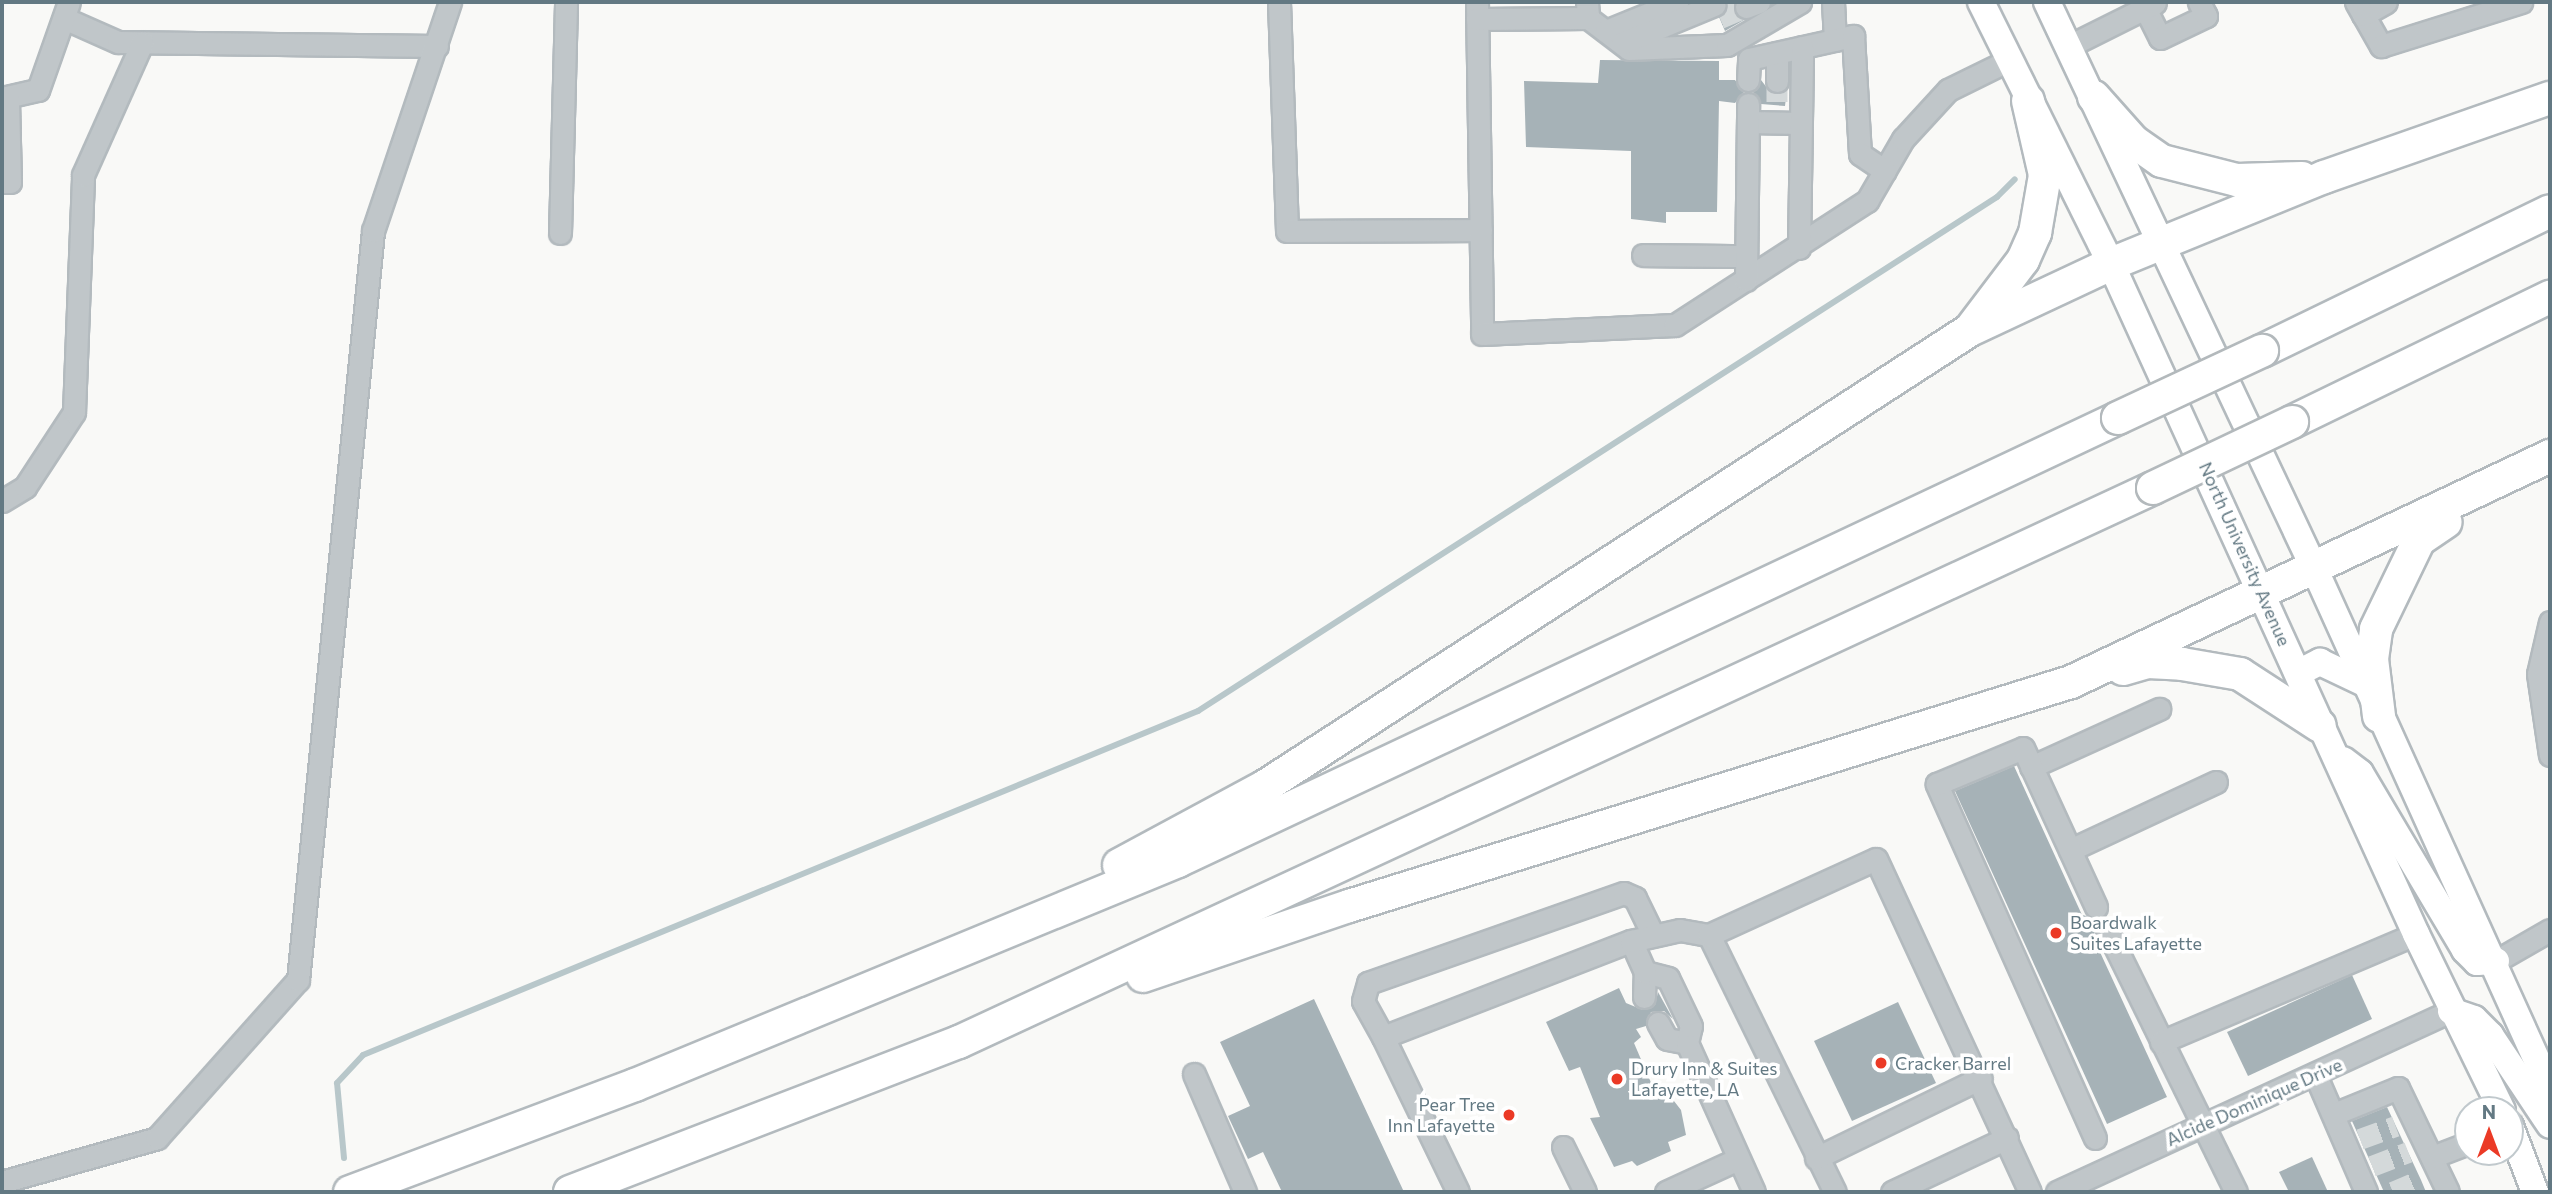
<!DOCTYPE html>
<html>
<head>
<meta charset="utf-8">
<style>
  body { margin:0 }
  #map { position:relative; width:2552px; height:1194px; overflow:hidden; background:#f9f9f7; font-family:Commissioner,sans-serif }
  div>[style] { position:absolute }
  .stream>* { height:6px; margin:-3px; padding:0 3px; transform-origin:3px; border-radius:3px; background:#b8c7ca }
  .building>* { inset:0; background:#a6b2b7 }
  .minor-tunnel>* { height:21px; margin-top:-10.5px; transform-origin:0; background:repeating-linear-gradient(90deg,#d4d9da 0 21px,transparent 0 31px) }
  .roads { filter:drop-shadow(2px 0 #b3babe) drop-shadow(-2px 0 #b3babe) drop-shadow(0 2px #b3babe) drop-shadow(0 -2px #b3babe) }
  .minor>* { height:21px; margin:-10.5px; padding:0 10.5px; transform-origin:10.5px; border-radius:10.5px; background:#c0c6c9 }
  .major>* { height:26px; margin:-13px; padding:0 13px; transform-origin:13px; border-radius:13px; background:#fff }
  .highway>* { height:32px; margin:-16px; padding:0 16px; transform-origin:16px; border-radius:16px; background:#fff }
  .bridges { filter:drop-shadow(2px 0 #b3b9bc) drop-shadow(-2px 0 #b3b9bc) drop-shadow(0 2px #b3b9bc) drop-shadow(0 -2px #b3b9bc) }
  .highway-bridge>* { height:32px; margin:-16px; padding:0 16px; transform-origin:16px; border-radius:16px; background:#fff }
  .dots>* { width:19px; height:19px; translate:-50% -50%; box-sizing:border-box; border:4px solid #fff; border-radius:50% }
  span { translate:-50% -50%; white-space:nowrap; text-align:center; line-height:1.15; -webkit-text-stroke:7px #fff; paint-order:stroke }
  .street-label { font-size:18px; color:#637983 }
  .poi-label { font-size:18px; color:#637983 }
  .left { translate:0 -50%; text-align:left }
  .right { translate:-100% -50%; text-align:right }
  .frame { position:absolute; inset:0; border:4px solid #637983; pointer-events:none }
  .north { position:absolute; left:2454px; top:1096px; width:70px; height:70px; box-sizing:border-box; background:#fff; border:2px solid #c1c9cd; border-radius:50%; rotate:0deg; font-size:19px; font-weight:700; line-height:28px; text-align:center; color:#637983 }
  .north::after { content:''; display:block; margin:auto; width:24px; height:32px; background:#eb3a26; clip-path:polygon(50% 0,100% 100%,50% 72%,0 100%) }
</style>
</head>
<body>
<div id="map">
  <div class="stream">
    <i style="left:344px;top:1158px;width:75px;rotate:-95.3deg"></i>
    <i style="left:337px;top:1083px;width:38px;rotate:-47deg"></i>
    <i style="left:363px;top:1055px;width:903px;rotate:-22.39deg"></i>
    <i style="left:1198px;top:711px;width:950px;rotate:-32.75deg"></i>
    <i style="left:1997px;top:197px;width:25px;rotate:-45deg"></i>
  </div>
  <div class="building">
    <i style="clip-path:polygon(1726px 2px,1734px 2px,1734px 12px,1744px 20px,1725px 31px,1719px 17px)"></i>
    <i style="clip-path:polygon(1600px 60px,1719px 61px,1719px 80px,1735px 80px,1744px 92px,1735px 103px,1719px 101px,1717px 212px,1666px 212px,1666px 223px,1631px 219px,1631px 151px,1526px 147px,1524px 81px,1598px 83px)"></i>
    <i style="clip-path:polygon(1761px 80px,1771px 93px,1787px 89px,1785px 106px,1761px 104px,1753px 92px)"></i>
    <i style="clip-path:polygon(2014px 766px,2082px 915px,2100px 919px,2093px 937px,2167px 1097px,2107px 1124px,1955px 791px)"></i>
    <i style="clip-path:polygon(2352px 975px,2372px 1019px,2248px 1076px,2227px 1032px)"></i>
    <i style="clip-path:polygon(1619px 988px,1626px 1003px,1643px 1010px,1655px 1005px,1658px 992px,1673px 1019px,1664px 1011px,1651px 1012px,1646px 1026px,1636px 1029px,1641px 1037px,1634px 1043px,1655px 1092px,1663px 1087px,1681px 1110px,1686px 1135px,1668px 1142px,1671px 1151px,1637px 1166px,1632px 1161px,1614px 1167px,1590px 1118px,1600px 1117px,1580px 1067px,1569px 1071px,1546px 1022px)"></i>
    <i style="clip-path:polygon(1314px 999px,1404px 1192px,1282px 1192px,1263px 1152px,1248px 1159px,1228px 1116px,1250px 1106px,1220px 1042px)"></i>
    <i style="clip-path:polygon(1898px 1002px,1936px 1083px,1852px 1121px,1814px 1041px)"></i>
    <i style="clip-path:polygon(2387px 1107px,2421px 1180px,2426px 1192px,2384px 1192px,2352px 1121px)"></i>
    <i style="clip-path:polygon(2312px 1157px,2328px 1192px,2289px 1192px,2279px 1172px)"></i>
  </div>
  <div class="minor-tunnel">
    <i style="left:1720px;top:18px;width:28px;rotate:-23deg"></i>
    <i style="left:1777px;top:81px;width:24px;rotate:90deg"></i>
    <i style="left:2360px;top:1139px;width:38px;rotate:-20deg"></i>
    <i style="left:2372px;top:1166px;width:39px;rotate:-21deg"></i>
    <i style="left:2393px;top:1192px;width:30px;rotate:-23deg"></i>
  </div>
  <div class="roads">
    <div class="minor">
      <i style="left:1279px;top:2px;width:229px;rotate:88deg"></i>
      <i style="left:1287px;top:231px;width:194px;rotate:-0.3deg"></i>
      <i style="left:1477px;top:2px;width:332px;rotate:89.1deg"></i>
      <i style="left:1482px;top:334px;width:193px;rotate:-2.7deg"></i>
      <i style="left:1675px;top:325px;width:229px;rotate:-32.9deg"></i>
      <i style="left:1867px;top:201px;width:72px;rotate:-59.9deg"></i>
      <i style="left:1903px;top:139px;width:67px;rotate:-47.4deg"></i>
      <i style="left:1948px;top:90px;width:66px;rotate:-26.2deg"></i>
      <i style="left:1587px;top:2px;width:16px;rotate:86deg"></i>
      <i style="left:1588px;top:18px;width:51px;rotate:37.1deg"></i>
      <i style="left:1629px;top:49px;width:98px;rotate:-2.3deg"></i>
      <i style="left:1727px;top:45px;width:85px;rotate:-30.5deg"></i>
      <i style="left:1833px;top:2px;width:38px;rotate:87deg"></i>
      <i style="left:2142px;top:2px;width:40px;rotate:63.4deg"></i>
      <i style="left:2160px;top:38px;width:51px;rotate:-25.6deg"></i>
      <i style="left:2206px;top:16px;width:16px;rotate:-117deg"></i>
      <i style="left:2356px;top:2px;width:51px;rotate:60.4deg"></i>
      <i style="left:2381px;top:46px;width:147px;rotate:-17.4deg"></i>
      <i style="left:1746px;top:7px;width:14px;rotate:-21deg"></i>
      <i style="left:2363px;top:15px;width:26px;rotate:-29deg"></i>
      <i style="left:66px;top:19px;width:57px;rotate:23.9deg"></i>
      <i style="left:118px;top:42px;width:319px;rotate:0.7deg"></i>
      <i style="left:1477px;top:19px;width:111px;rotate:-0.5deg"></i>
      <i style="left:1606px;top:31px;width:77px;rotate:-22.2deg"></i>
      <i style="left:1622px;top:43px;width:100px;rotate:-22.4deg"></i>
      <i style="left:2069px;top:46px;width:96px;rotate:-26.6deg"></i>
      <i style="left:1777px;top:53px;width:28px;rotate:90deg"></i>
      <i style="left:1748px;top:80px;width:21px;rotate:-87deg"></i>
      <i style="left:1749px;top:59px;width:107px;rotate:-12.5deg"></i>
      <i style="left:1853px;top:36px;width:118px;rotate:86.6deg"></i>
      <i style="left:1860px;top:154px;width:30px;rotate:34deg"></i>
      <i style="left:2px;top:98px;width:37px;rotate:-13deg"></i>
      <i style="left:38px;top:90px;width:93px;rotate:-70.6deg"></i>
      <i style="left:1748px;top:122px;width:52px;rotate:1.1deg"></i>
      <i style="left:2px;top:182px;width:8px"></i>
      <i style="left:10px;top:182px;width:84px;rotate:-91.4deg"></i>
      <i style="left:560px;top:233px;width:231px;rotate:-88.5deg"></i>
      <i style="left:1799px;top:248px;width:201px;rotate:-89.1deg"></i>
      <i style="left:1643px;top:255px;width:103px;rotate:0.6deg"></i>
      <i style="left:1746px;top:280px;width:176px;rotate:-89.3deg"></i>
      <i style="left:2px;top:501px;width:27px;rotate:-31deg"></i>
      <i style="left:25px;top:487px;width:90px;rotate:-56.8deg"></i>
      <i style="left:74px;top:412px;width:237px;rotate:-87.8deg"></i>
      <i style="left:83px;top:175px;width:145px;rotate:-65.9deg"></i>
      <i style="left:2550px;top:622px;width:53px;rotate:103deg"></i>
      <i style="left:2538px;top:674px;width:82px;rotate:81.6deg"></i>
      <i style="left:2031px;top:767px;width:141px;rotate:-24.4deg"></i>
      <i style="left:2070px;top:850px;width:161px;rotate:-25deg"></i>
      <i style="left:2107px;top:930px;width:292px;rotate:63.8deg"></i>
      <i style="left:1709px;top:935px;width:286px;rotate:63.9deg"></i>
      <i style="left:2496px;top:961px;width:62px;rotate:-29.9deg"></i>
      <i style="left:1644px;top:997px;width:25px;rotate:-88deg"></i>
      <i style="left:1658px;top:1023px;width:18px;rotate:61deg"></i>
      <i style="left:1667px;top:1039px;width:20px;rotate:11deg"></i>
      <i style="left:1383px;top:1037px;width:41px;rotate:-119.1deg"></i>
      <i style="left:1363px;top:1001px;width:19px;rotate:-74deg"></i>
      <i style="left:1368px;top:983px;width:271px;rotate:-19.4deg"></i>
      <i style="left:1624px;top:893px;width:12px;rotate:24deg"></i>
      <i style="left:1635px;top:898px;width:39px;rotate:64deg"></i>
      <i style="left:2161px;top:1042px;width:277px;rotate:-23deg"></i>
      <i style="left:1194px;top:1074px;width:129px;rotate:66.6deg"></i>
      <i style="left:2315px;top:1074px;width:129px;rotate:66.6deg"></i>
      <i style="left:2334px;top:1114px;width:69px;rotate:-22.1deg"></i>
      <i style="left:2398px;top:1088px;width:115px;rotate:64.3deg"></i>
      <i style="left:2095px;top:1138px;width:388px;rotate:-114.1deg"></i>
      <i style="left:1937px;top:784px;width:93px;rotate:-22.7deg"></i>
      <i style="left:2023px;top:748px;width:175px;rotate:65.3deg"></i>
      <i style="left:1563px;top:1147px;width:50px;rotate:63.9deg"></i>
      <i style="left:2432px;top:1157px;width:39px;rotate:-21deg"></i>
      <i style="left:1816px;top:1158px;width:183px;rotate:-25.9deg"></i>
      <i style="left:2px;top:1182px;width:161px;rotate:-15.8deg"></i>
      <i style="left:157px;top:1138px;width:212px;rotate:-48.3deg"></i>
      <i style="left:298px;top:980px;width:753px;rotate:-84.28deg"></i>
      <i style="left:373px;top:231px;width:242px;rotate:-71.4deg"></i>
      <i style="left:1458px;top:1192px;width:172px;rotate:-115.8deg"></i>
      <i style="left:1383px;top:1037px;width:266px;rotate:-21.2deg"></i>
      <i style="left:1666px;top:1192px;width:79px;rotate:-24.6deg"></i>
      <i style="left:1754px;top:1192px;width:163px;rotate:-114.2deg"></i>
      <i style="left:1687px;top:1043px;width:17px;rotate:-77deg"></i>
      <i style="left:1691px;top:1026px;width:53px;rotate:-115.6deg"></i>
      <i style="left:1668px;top:978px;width:24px;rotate:-165deg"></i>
      <i style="left:1645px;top:972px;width:34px;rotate:-114deg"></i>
      <i style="left:1631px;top:941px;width:50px;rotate:-12.7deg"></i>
      <i style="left:1680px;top:930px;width:29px;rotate:10deg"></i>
      <i style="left:1709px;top:935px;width:183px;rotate:-24.5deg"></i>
      <i style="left:1876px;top:859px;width:367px;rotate:65.2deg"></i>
      <i style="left:1892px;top:1192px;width:127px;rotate:-25.2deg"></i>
      <i style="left:2057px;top:1192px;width:434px;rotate:-24.7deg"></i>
    </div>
    <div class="major">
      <i style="left:1981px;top:2px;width:292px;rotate:63.6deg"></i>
      <i style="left:2111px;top:264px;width:736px;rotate:65.52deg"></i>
      <i style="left:2416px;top:934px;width:196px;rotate:64deg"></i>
      <i style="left:2047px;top:2px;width:628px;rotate:64.74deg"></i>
      <i style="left:2315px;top:570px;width:570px;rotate:65.64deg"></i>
      <i style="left:2298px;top:673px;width:25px;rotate:-27deg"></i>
      <i style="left:2320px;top:662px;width:49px;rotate:25.5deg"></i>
      <i style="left:2343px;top:760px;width:21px;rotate:37deg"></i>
      <i style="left:2360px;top:773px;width:206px;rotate:59.3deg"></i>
      <i style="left:2465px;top:950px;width:17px;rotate:45deg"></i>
      <i style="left:2477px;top:962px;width:19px;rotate:-3deg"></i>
      <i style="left:2451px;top:1011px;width:24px;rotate:19deg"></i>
      <i style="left:2474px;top:1019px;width:23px;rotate:45deg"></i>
      <i style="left:2490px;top:1035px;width:108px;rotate:56.3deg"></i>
      <i style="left:2510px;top:1126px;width:71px;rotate:69.3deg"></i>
    </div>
    <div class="highway">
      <i style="left:2094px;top:97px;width:59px;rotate:48.4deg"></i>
      <i style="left:2133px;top:141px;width:35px;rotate:35deg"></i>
      <i style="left:2162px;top:161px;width:77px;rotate:14.2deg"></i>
      <i style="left:2237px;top:180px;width:65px;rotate:-1.8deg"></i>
      <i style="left:1973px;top:326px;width:83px;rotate:-52.9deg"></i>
      <i style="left:2023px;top:260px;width:30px;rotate:-66deg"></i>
      <i style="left:2035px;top:233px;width:59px;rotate:-80.2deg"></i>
      <i style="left:2045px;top:175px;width:76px;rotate:-102.9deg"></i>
      <i style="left:2262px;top:351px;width:320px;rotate:-25.9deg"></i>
      <i style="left:2292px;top:422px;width:287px;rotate:-25.9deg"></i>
      <i style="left:2123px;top:669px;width:26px;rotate:-16deg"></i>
      <i style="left:2148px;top:662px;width:34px;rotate:3deg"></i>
      <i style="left:2182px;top:664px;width:59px;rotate:9.8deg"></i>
      <i style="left:2240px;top:674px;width:95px;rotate:33deg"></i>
      <i style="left:2379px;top:716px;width:57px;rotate:-97deg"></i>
      <i style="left:2372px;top:659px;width:30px;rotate:-82deg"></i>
      <i style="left:2376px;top:629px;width:99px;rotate:-64.2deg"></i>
      <i style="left:2419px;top:540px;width:32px;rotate:-34deg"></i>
      <i style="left:1119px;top:865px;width:165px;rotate:-28.3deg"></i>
      <i style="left:1264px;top:787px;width:841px;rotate:-32.92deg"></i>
      <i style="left:1970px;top:330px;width:156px;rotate:-25.1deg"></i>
      <i style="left:2111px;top:264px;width:230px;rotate:-22.2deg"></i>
      <i style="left:2324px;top:177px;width:239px;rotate:-19.3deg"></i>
      <i style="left:1143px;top:976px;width:218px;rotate:-18.8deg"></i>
      <i style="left:1349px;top:906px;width:756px;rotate:-17.24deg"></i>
      <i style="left:2071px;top:682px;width:530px;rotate:-25.26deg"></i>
      <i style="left:350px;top:1192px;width:304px;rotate:-20.6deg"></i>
      <i style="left:635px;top:1085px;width:587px;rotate:-22.42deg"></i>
      <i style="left:1178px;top:861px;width:1039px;rotate:-25.23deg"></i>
      <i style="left:570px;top:1192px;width:417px;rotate:-21.1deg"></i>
      <i style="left:959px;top:1042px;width:1316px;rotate:-24.89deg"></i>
    </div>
  </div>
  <div class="bridges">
    <div class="highway-bridge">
      <i style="left:2118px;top:418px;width:159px;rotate:-25deg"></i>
      <i style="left:2153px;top:488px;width:154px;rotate:-25.4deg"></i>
    </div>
  </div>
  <div class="dots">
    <i style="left:2056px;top:933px;background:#eb3a26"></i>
    <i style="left:1881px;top:1063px;background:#eb3a26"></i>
    <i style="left:1617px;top:1079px;background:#eb3a26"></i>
    <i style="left:1509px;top:1115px;background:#eb3a26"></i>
  </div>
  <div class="street-label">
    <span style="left:2245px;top:554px;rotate:66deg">North University Avenue</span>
    <span style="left:2254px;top:1102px;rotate:-24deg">Alcide Dominique Drive</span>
  </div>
  <div class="poi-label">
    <span class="left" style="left:2070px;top:933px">Boardwalk<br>Suites Lafayette</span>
    <span class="left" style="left:1895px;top:1063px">Cracker Barrel</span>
    <span class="left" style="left:1631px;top:1079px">Drury Inn &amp; Suites<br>Lafayette, LA</span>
    <span class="right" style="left:1495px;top:1115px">Pear Tree<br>Inn Lafayette</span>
  </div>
  <div class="frame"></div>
  <div class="north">N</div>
</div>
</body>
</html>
